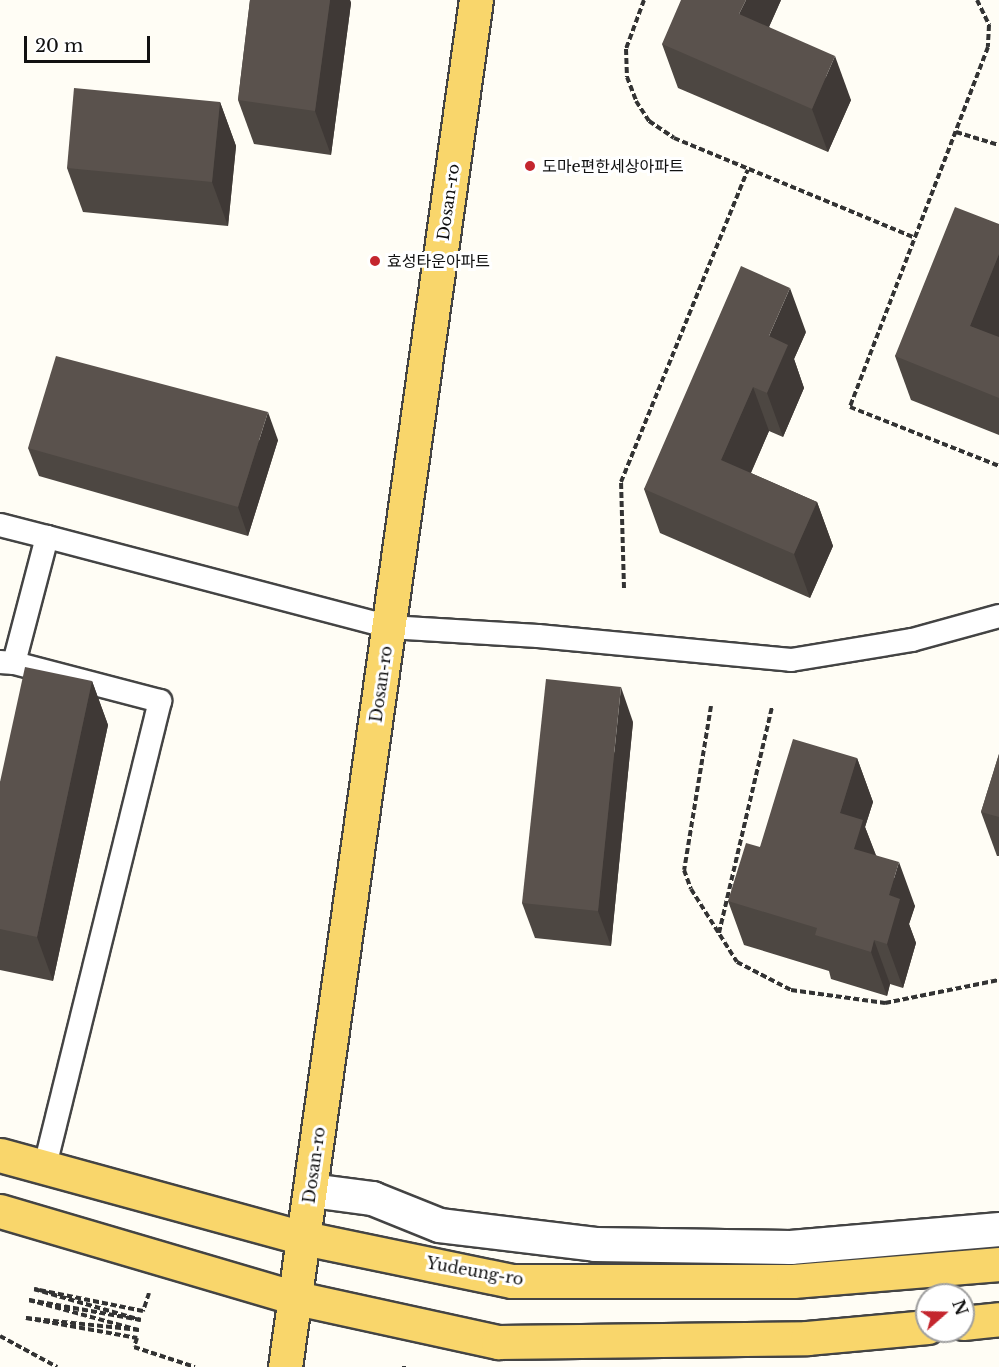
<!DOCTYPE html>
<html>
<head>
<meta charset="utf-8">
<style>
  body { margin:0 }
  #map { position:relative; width:999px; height:1367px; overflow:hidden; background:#fffdf5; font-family:"Libre Baskerville","Noto Sans KR",serif }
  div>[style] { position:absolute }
  .path>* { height:4px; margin-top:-2px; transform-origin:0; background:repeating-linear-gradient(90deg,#333 0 6px,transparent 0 9px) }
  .roads { filter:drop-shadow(2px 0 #444) drop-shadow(-2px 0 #444) drop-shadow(0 2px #444) drop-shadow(0 -2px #444) }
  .lane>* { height:22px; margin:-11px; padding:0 11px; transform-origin:11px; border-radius:11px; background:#fff }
  .street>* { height:33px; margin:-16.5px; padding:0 16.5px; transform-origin:16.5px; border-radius:16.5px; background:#fff }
  .primary>* { height:33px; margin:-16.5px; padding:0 16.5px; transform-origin:16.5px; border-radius:16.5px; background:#f9d66b }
  .wall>* { inset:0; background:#4d4742 }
  .shaded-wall>* { inset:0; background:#3f3936 }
  .building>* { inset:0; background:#5a524d }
  .dots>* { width:16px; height:16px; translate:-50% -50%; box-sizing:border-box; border:3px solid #fff; border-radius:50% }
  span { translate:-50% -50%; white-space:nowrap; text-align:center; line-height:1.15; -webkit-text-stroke:6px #fff; paint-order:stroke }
  .poi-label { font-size:16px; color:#111 }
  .left { translate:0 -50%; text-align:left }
  .street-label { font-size:16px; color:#111 }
  .north { position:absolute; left:915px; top:1283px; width:60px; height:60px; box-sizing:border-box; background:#fff; border:2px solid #a0a0a0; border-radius:50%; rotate:70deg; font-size:16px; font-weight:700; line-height:24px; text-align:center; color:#111 }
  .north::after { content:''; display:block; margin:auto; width:21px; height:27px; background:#c4262e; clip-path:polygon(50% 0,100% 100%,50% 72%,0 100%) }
  .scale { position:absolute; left:24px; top:36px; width:126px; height:27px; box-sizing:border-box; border:3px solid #111; border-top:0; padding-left:8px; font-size:18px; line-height:21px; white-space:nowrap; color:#111; -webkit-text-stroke:4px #fff; paint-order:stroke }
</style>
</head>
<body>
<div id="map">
  <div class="path">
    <i style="left:644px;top:0;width:52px;rotate:110.2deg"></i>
    <i style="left:626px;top:49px;width:28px;rotate:88deg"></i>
    <i style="left:627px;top:77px;width:26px;rotate:69deg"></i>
    <i style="left:636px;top:101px;width:24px;rotate:57deg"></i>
    <i style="left:649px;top:121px;width:30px;rotate:34deg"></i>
    <i style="left:674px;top:138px;width:261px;rotate:22.5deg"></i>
    <i style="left:977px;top:0;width:28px;rotate:64deg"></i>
    <i style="left:989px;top:25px;width:22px;rotate:93deg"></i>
    <i style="left:988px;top:47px;width:386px;rotate:111deg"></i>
    <i style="left:850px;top:407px;width:160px;rotate:21.6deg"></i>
    <i style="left:956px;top:132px;width:45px;rotate:16.8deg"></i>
    <i style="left:624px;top:588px;width:106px;rotate:-91.6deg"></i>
    <i style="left:621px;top:482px;width:337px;rotate:-67.9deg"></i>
    <i style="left:711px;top:706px;width:166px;rotate:99.3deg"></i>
    <i style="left:684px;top:870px;width:20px;rotate:70deg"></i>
    <i style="left:691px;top:889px;width:86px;rotate:57.8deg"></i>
    <i style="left:737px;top:962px;width:61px;rotate:27.4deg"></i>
    <i style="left:791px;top:990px;width:95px;rotate:7.9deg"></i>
    <i style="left:885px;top:1003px;width:116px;rotate:-11.4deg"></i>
    <i style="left:719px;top:933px;width:232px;rotate:-76.8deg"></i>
    <i style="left:149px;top:1293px;width:19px;rotate:108deg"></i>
    <i style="left:143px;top:1311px;width:111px;rotate:-168.6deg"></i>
    <i style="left:34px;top:1289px;width:111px;rotate:16.2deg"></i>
    <i style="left:141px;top:1320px;width:114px;rotate:-169.9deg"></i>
    <i style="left:29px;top:1300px;width:114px;rotate:15.3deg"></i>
    <i style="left:139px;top:1330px;width:114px;rotate:-173.9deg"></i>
    <i style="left:26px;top:1318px;width:113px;rotate:10.2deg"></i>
    <i style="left:137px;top:1338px;width:9px;rotate:108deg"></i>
    <i style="left:134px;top:1347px;width:64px;rotate:18.2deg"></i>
    <i style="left:0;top:1336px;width:65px;rotate:28.5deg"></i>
    <i style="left:404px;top:1367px;width:1px;rotate:-90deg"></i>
  </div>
  <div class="roads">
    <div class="lane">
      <i style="left:0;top:525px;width:49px;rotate:14.3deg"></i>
      <i style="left:47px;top:537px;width:130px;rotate:104.7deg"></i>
      <i style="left:47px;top:537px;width:354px;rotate:14.7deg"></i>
      <i style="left:389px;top:627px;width:149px;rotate:3.5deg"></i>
      <i style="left:538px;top:636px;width:254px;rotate:5.4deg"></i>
      <i style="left:791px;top:660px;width:123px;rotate:-9.4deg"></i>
      <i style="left:912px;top:640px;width:90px;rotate:-15.4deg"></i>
      <i style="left:0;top:662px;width:14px;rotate:4deg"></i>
      <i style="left:14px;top:663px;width:151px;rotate:14.6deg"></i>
      <i style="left:160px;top:701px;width:481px;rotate:103.9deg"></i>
    </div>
    <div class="street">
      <i style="left:311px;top:1190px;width:62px;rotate:7.5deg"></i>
      <i style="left:372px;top:1198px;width:72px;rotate:21.9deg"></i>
      <i style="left:439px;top:1225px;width:157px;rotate:6.9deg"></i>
      <i style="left:595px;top:1244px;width:195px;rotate:0.9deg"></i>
      <i style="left:790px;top:1247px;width:210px;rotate:-4.9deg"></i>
    </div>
    <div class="primary">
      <i style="left:0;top:1155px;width:315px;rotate:15.3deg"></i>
      <i style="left:304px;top:1238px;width:212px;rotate:11.7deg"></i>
      <i style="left:512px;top:1281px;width:281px"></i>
      <i style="left:793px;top:1281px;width:207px;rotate:-4.7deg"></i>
      <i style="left:0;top:1211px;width:309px;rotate:16.4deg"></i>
      <i style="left:296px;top:1298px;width:207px;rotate:12.3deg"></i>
      <i style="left:498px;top:1342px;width:309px;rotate:-0.7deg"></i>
      <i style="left:807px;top:1338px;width:121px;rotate:-5.2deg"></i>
      <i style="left:963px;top:1323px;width:36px;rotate:-6deg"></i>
      <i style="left:285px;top:1367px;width:1380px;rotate:-82.05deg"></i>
    </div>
  </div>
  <div class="wall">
    <i style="clip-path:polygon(250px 0,350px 0,351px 3px,331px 155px,254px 144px,238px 100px)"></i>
    <i style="clip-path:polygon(781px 0,769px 27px,851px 100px,828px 152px,678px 88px,662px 44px)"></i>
    <i style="clip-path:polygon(220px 102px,236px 146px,228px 226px,83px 212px,67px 168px)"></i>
    <i style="clip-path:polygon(999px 224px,999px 435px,911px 400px,895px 356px)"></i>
    <i style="clip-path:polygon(806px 332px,794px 359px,804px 388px,783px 437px,769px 431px,751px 473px,817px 502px,833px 546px,810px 598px,660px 533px,644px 489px)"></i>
    <i style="clip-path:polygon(278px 440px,248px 536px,39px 476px,28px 448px)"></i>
    <i style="clip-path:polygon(92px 681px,108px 725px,53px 981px,0 970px,0 782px)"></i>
    <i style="clip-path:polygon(633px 722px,611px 946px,535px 938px,522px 903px)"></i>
    <i style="clip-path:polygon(999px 754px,999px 856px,997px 856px,981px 812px)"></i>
    <i style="clip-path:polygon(857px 758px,873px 802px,865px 827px,876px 855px,915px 906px,909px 924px,916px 943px,903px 988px,890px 984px,887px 996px,831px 979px,829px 971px,744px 945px,728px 901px,760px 847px)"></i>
  </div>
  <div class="shaded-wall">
    <i style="clip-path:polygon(330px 0,350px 0,351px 3px,331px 155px,315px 111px)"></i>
    <i style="clip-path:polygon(746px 0,781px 0,755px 58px,739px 14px)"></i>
    <i style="clip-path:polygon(835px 56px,851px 100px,828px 152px,812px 109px)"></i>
    <i style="clip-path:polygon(220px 102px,236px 146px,228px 226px,212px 182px)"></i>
    <i style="clip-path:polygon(999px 254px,999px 338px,970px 326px)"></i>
    <i style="clip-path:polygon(790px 288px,806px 332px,794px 359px,804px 388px,783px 437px,767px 393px,769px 336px)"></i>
    <i style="clip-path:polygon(753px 387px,769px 431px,737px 504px,721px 460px)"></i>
    <i style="clip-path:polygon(268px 412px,278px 440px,248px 536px,238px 507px)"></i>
    <i style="clip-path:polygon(817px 502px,833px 546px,810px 598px,794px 554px)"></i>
    <i style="clip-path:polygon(92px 681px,108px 725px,53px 981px,37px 937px)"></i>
    <i style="clip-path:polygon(621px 687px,633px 722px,611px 946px,598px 911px)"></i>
    <i style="clip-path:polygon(857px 758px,873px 802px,865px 827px,879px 864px,870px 893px,840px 813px)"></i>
    <i style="clip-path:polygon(899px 862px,915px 906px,909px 924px,916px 943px,903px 988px,887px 944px,889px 895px)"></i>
    <i style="clip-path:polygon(874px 940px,890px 984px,887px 996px,871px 952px)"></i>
  </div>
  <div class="building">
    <i style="clip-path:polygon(250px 0,330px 0,315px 111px,238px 100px)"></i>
    <i style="clip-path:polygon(681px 0,746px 0,739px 14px,835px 56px,812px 109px,662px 44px)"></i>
    <i style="clip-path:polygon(74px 88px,220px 102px,212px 182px,67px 168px)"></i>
    <i style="clip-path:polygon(955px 207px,999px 224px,999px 254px,970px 326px,999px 337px,999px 398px,895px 356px)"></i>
    <i style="clip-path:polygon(741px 266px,790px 288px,769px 336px,788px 345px,767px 393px,753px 387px,721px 460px,817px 502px,794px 554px,644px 489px)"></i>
    <i style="clip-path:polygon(56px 356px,268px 412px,238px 507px,28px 448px)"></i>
    <i style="clip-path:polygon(25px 667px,92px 681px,37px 937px,0 929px,0 782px)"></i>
    <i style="clip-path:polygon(546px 679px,621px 687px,598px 911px,522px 903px)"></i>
    <i style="clip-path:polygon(793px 739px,857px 758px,840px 813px,863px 820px,854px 849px,899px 862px,889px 895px,900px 899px,887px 944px,874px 940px,871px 952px,815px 935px,817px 928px,728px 901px,746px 843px,760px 847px)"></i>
    <i style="clip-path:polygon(999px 754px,999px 817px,981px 812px)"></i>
  </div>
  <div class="dots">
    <i style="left:530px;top:166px;background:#c4262e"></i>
    <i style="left:375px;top:261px;background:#c4262e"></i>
  </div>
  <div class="poi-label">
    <span class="left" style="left:542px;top:166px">도마e편한세상아파트</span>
    <span class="left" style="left:387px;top:261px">효성타운아파트</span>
  </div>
  <div class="street-label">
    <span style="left:448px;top:202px;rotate:-82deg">Dosan-ro</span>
    <span style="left:381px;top:684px;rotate:-82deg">Dosan-ro</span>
    <span style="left:314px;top:1165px;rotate:-82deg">Dosan-ro</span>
    <span style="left:475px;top:1271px;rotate:10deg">Yudeung-ro</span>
  </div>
  <div class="north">N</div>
  <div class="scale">20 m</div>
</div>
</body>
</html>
